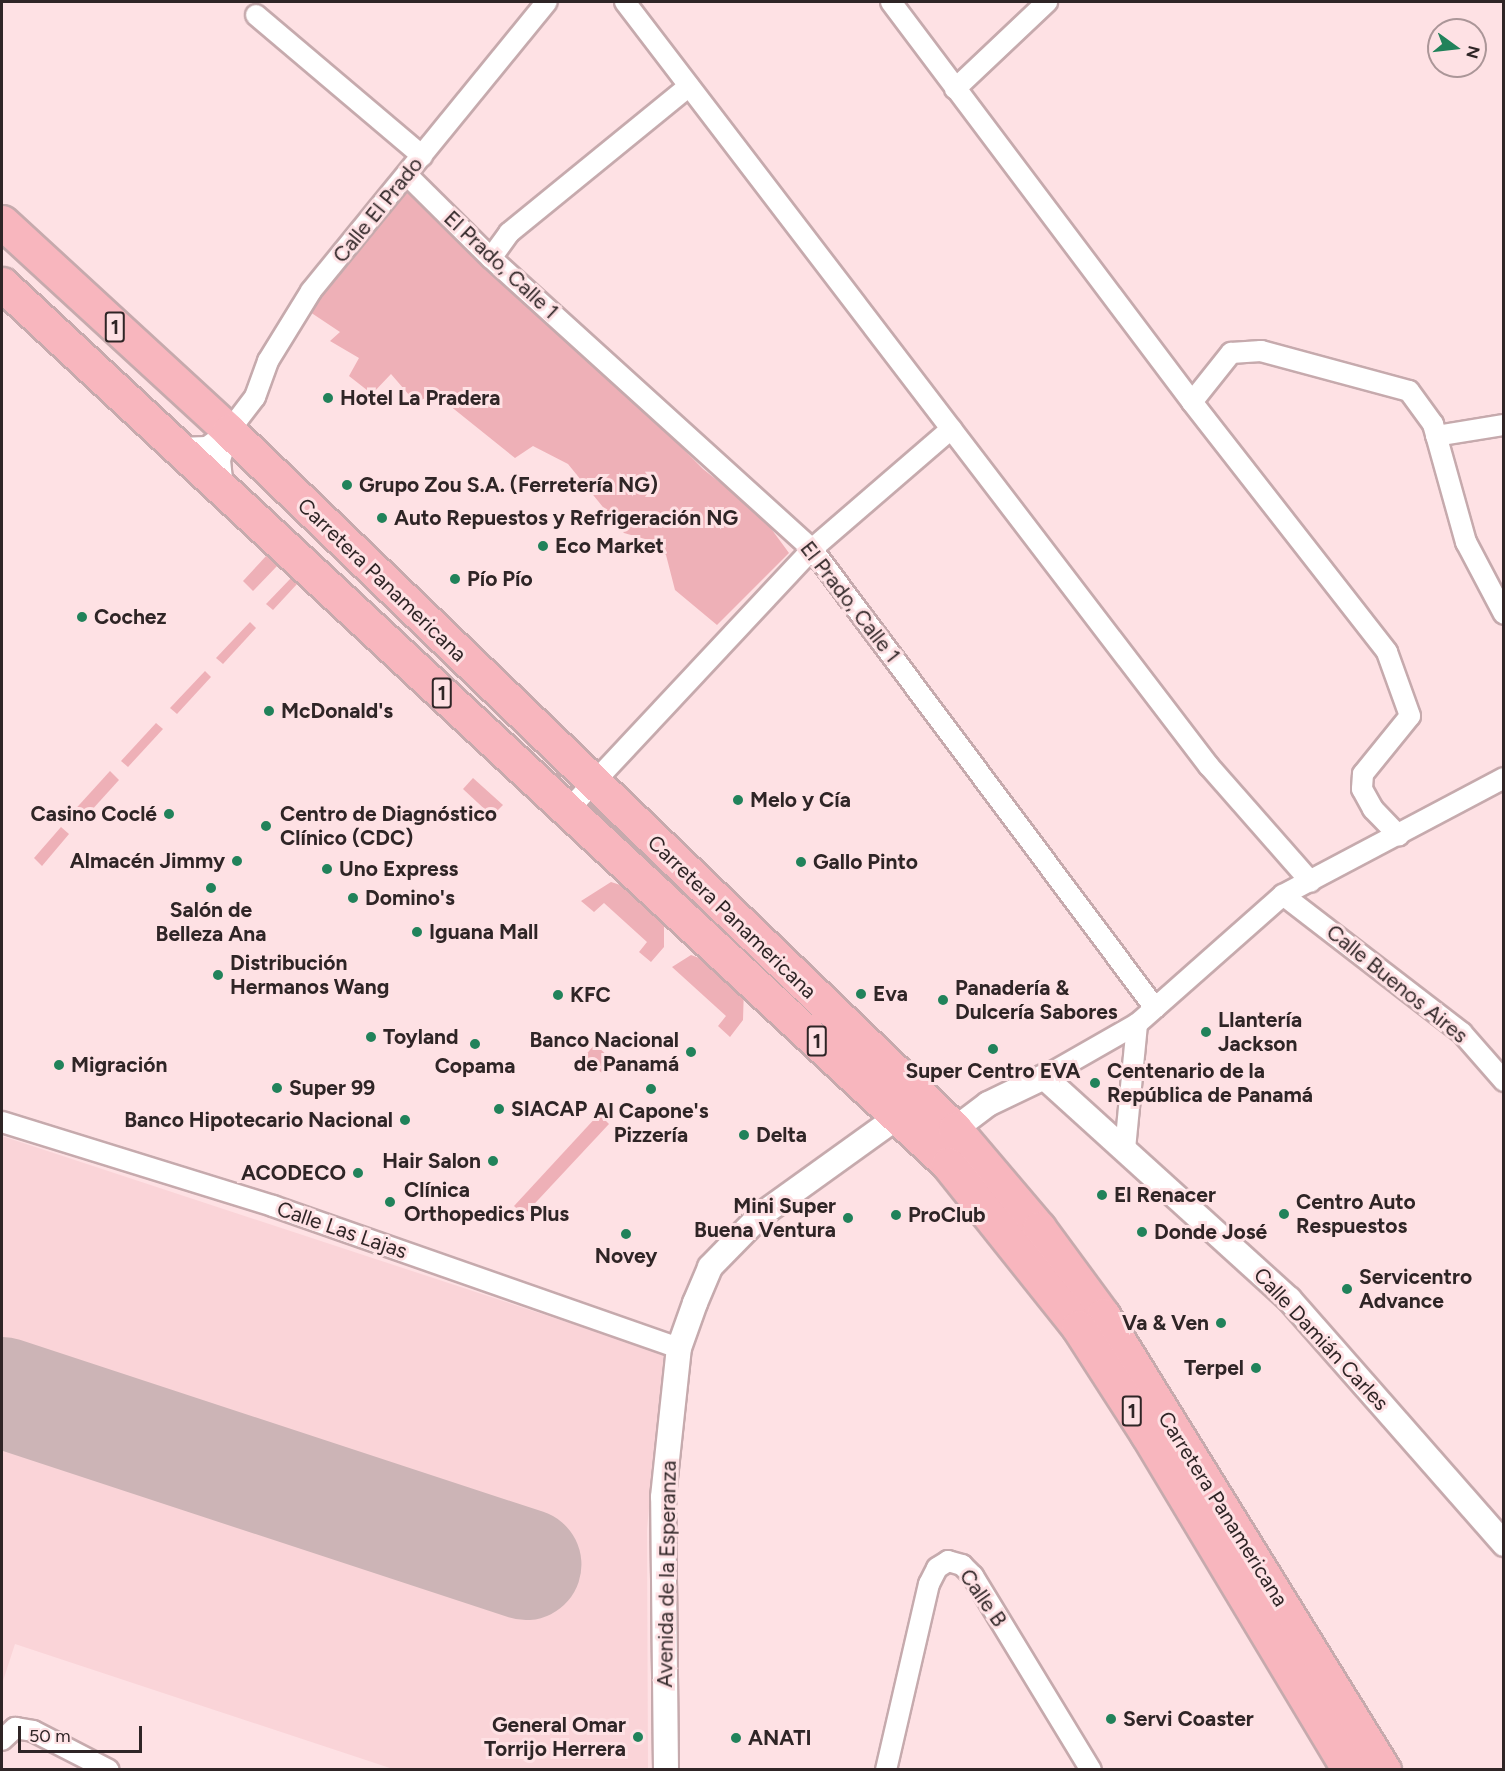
<!DOCTYPE html>
<html>
<head>
<meta charset="utf-8">
<style>
  body { margin:0 }
  #map { position:relative; width:1505px; height:1771px; overflow:hidden; background:#fee1e4; font-family:Figtree,sans-serif }
  div>[style] { position:absolute }
  .built>* { inset:0; background:#fad4d8 }
  .green>* { inset:0; background:#eeb0b7 }
  .runway>* { height:111px; margin:-55.5px; padding:0 55.5px; transform-origin:55.5px; border-radius:55.5px; background:#ccb4b6 }
  .roads { filter:drop-shadow(2px 0 #c6aaad) drop-shadow(-2px 0 #c6aaad) drop-shadow(0 2px #c6aaad) drop-shadow(0 -2px #c6aaad) }
  .minor>* { height:20px; margin:-10px; padding:0 10px; transform-origin:10px; border-radius:10px; background:#fff }
  .tertiary>* { height:24px; margin:-12px; padding:0 12px; transform-origin:12px; border-radius:12px; background:#fff }
  .trunk>* { height:33px; margin:-16.5px; padding:0 16.5px; transform-origin:16.5px; border-radius:16.5px; background:#f8b6be }
  .dots>* { width:16px; height:16px; translate:-50% -50%; box-sizing:border-box; border:3px solid #fee1e4; border-radius:50% }
  span { translate:-50% -50%; white-space:nowrap; text-align:center; line-height:1.15; -webkit-text-stroke:6px #fee1e4; paint-order:stroke }
  .shield-label span { padding:2px 4px; background:#fee1e4; border:2px solid; border-radius:4px; -webkit-text-stroke-width:0 }
  .shield-label { font-size:20px; color:#2f2526; font-weight:700 }
  .street-label { font-size:21px; color:#2f2526 }
  .poi-label { font-size:21px; color:#2f2526; font-weight:700 }
  .left { translate:0 -50%; text-align:left }
  .right { translate:-100% -50%; text-align:right }
  .frame { position:absolute; inset:0; border:3px solid #2f2526; pointer-events:none }
  .north { position:absolute; left:1427px; top:18px; width:60px; height:60px; box-sizing:border-box; background:#fee1e4; border:2px solid #ab9698; border-radius:50%; rotate:105deg; font-size:16px; font-weight:700; line-height:24px; text-align:center; color:#2f2526 }
  .north::after { content:''; display:block; margin:auto; width:21px; height:27px; background:#21825a; clip-path:polygon(50% 0,100% 100%,50% 72%,0 100%) }
  .scale { position:absolute; left:18px; top:1726px; width:124px; height:27px; box-sizing:border-box; border:3px solid #2f2526; border-top:0; padding-left:8px; font-size:18px; line-height:21px; white-space:nowrap; color:#2f2526; -webkit-text-stroke:4px #fee1e4; paint-order:stroke }
</style>
</head>
<body>
<div id="map">
  <div class="built">
    <i style="clip-path:polygon(2px 1136px,664px 1354px,647px 1529px,648px 1769px,393px 1769px,15px 1644px,2px 1684px)"></i>
  </div>
  <div class="green">
    <i style="clip-path:polygon(401px 184px,633px 398px,703px 469px,761px 515px,789px 553px,717px 625px,675px 590px,666px 555px,645px 539px,624px 533px,568px 464px,533px 446px,515px 458px,434px 393px,416px 403px,391px 374px,372px 394px,349px 376px,359px 358px,330px 341px,340px 332px,304px 308px)"></i>
    <i style="clip-path:polygon(268px 554px,279px 564px,253px 591px,243px 581px)"></i>
    <i style="clip-path:polygon(292px 577px,298px 583px,273px 610px,266px 604px)"></i>
    <i style="clip-path:polygon(250px 622px,256px 628px,223px 664px,216px 658px)"></i>
    <i style="clip-path:polygon(205px 671px,211px 677px,177px 714px,170px 708px)"></i>
    <i style="clip-path:polygon(156px 723px,163px 729px,128px 767px,121px 761px)"></i>
    <i style="clip-path:polygon(110px 771px,119px 780px,80px 823px,70px 815px)"></i>
    <i style="clip-path:polygon(473px 778px,503px 805px,492px 816px,463px 789px)"></i>
    <i style="clip-path:polygon(61px 827px,69px 834px,42px 866px,34px 858px)"></i>
    <i style="clip-path:polygon(611px 882px,636px 890px,664px 913px,664px 947px,651px 962px,639px 952px,647px 942px,604px 903px,594px 912px,581px 901px)"></i>
    <i style="clip-path:polygon(691px 955px,716px 964px,744px 987px,743px 1020px,730px 1037px,718px 1026px,726px 1016px,672px 967px)"></i>
    <i style="clip-path:polygon(595px 1044px,614px 1062px,603px 1074px,584px 1057px)"></i>
    <i style="clip-path:polygon(599px 1114px,609px 1124px,524px 1215px,514px 1206px)"></i>
  </div>
  <div class="runway">
    <i style="left:2px;top:1392px;width:551px;rotate:18.2deg"></i>
  </div>
  <div class="roads">
    <div class="minor">
      <i style="left:625px;top:2px;width:962px;rotate:52.61deg"></i>
      <i style="left:1209px;top:766px;width:154px;rotate:48.7deg"></i>
      <i style="left:891px;top:2px;width:501px;rotate:53.04deg"></i>
      <i style="left:1192px;top:402px;width:317px;rotate:52deg"></i>
      <i style="left:1387px;top:652px;width:68px;rotate:70.2deg"></i>
      <i style="left:1410px;top:716px;width:75px;rotate:129deg"></i>
      <i style="left:1363px;top:774px;width:15px;rotate:94deg"></i>
      <i style="left:1362px;top:789px;width:23px;rotate:61deg"></i>
      <i style="left:1373px;top:809px;width:37px;rotate:46deg"></i>
      <i style="left:256px;top:15px;width:218px;rotate:40.3deg"></i>
      <i style="left:955px;top:89px;width:127px;rotate:-43.4deg"></i>
      <i style="left:407px;top:175px;width:118px;rotate:44.7deg"></i>
      <i style="left:491px;top:258px;width:433px;rotate:42.2deg"></i>
      <i style="left:812px;top:549px;width:573px;rotate:53.23deg"></i>
      <i style="left:491px;top:258px;width:31px;rotate:-54deg"></i>
      <i style="left:509px;top:233px;width:232px;rotate:-39.2deg"></i>
      <i style="left:1192px;top:402px;width:63px;rotate:-51.5deg"></i>
      <i style="left:1231px;top:353px;width:30px;rotate:-4deg"></i>
      <i style="left:1261px;top:351px;width:153px;rotate:15.1deg"></i>
      <i style="left:1409px;top:391px;width:41px;rotate:54deg"></i>
      <i style="left:1433px;top:424px;width:123px;rotate:74.4deg"></i>
      <i style="left:1466px;top:542px;width:81px;rotate:62.2deg"></i>
      <i style="left:1436px;top:436px;width:69px;rotate:-9.2deg"></i>
      <i style="left:178px;top:448px;width:29px;rotate:-2deg"></i>
      <i style="left:207px;top:447px;width:27px;rotate:-36deg"></i>
      <i style="left:229px;top:431px;width:43px;rotate:-52.6deg"></i>
      <i style="left:255px;top:397px;width:38px;rotate:-70deg"></i>
      <i style="left:268px;top:361px;width:82px;rotate:-58.4deg"></i>
      <i style="left:311px;top:291px;width:373px;rotate:-50.8deg"></i>
      <i style="left:223px;top:489px;width:29px;rotate:-96deg"></i>
      <i style="left:220px;top:460px;width:30px;rotate:-73deg"></i>
      <i style="left:568px;top:810px;width:357px;rotate:-46.9deg"></i>
      <i style="left:812px;top:549px;width:184px;rotate:-40.8deg"></i>
      <i style="left:1283px;top:895px;width:226px;rotate:37.6deg"></i>
      <i style="left:1462px;top:1033px;width:64px;rotate:48.8deg"></i>
      <i style="left:1044px;top:1077px;width:107px;rotate:-29.7deg"></i>
      <i style="left:1137px;top:1024px;width:195px;rotate:-41.5deg"></i>
      <i style="left:1283px;top:895px;width:250px;rotate:-27.9deg"></i>
      <i style="left:2px;top:1122px;width:284px;rotate:17.2deg"></i>
      <i style="left:273px;top:1206px;width:430px;rotate:19.3deg"></i>
      <i style="left:1125px;top:1149px;width:126px;rotate:-84.5deg"></i>
      <i style="left:2px;top:1740px;width:18px;rotate:-43deg"></i>
      <i style="left:15px;top:1728px;width:18px;rotate:9deg"></i>
      <i style="left:33px;top:1731px;width:85px;rotate:27.2deg"></i>
      <i style="left:886px;top:1770px;width:191px;rotate:-77deg"></i>
      <i style="left:929px;top:1584px;width:18px;rotate:-63deg"></i>
      <i style="left:937px;top:1568px;width:13px;rotate:-32deg"></i>
      <i style="left:948px;top:1561px;width:15px;rotate:16deg"></i>
      <i style="left:962px;top:1565px;width:16px;rotate:45deg"></i>
      <i style="left:973px;top:1576px;width:227px;rotate:58.7deg"></i>
    </div>
    <div class="tertiary">
      <i style="left:955px;top:1129px;width:41px;rotate:-37.1deg"></i>
      <i style="left:988px;top:1104px;width:62px;rotate:-25.7deg"></i>
      <i style="left:1044px;top:1077px;width:331px;rotate:42.2deg"></i>
      <i style="left:1289px;top:1299px;width:326px;rotate:48.7deg"></i>
      <i style="left:666px;top:1770px;width:273px;rotate:-90.6deg"></i>
      <i style="left:663px;top:1497px;width:150px;rotate:-83.9deg"></i>
      <i style="left:679px;top:1348px;width:48px;rotate:-70.4deg"></i>
      <i style="left:695px;top:1303px;width:39px;rotate:-67deg"></i>
      <i style="left:710px;top:1267px;width:73px;rotate:-45.6deg"></i>
      <i style="left:761px;top:1215px;width:170px;rotate:-35.7deg"></i>
    </div>
    <div class="trunk">
      <i style="left:2px;top:222px;width:309px;rotate:42.6deg"></i>
      <i style="left:229px;top:431px;width:1007px;rotate:43.87deg"></i>
      <i style="left:955px;top:1129px;width:130px;rotate:49.7deg"></i>
      <i style="left:1039px;top:1228px;width:108px;rotate:53.7deg"></i>
      <i style="left:1103px;top:1315px;width:535px;rotate:58.3deg"></i>
      <i style="left:2px;top:284px;width:1292px;rotate:42.93deg"></i>
      <i style="left:948px;top:1164px;width:208px;rotate:51.4deg"></i>
      <i style="left:1078px;top:1327px;width:127px;rotate:57.2deg"></i>
      <i style="left:1147px;top:1434px;width:392px;rotate:59deg"></i>
    </div>
  </div>
  <div class="dots">
    <i style="left:328px;top:398px;background:#21825a"></i>
    <i style="left:347px;top:485px;background:#21825a"></i>
    <i style="left:382px;top:518px;background:#21825a"></i>
    <i style="left:543px;top:546px;background:#21825a"></i>
    <i style="left:455px;top:579px;background:#21825a"></i>
    <i style="left:82px;top:617px;background:#21825a"></i>
    <i style="left:269px;top:711px;background:#21825a"></i>
    <i style="left:738px;top:800px;background:#21825a"></i>
    <i style="left:169px;top:814px;background:#21825a"></i>
    <i style="left:266px;top:826px;background:#21825a"></i>
    <i style="left:237px;top:861px;background:#21825a"></i>
    <i style="left:801px;top:862px;background:#21825a"></i>
    <i style="left:327px;top:869px;background:#21825a"></i>
    <i style="left:211px;top:888px;background:#21825a"></i>
    <i style="left:353px;top:898px;background:#21825a"></i>
    <i style="left:417px;top:932px;background:#21825a"></i>
    <i style="left:218px;top:975px;background:#21825a"></i>
    <i style="left:861px;top:994px;background:#21825a"></i>
    <i style="left:558px;top:995px;background:#21825a"></i>
    <i style="left:943px;top:1000px;background:#21825a"></i>
    <i style="left:1206px;top:1032px;background:#21825a"></i>
    <i style="left:371px;top:1037px;background:#21825a"></i>
    <i style="left:475px;top:1044px;background:#21825a"></i>
    <i style="left:993px;top:1049px;background:#21825a"></i>
    <i style="left:691px;top:1052px;background:#21825a"></i>
    <i style="left:59px;top:1065px;background:#21825a"></i>
    <i style="left:1095px;top:1083px;background:#21825a"></i>
    <i style="left:277px;top:1088px;background:#21825a"></i>
    <i style="left:651px;top:1089px;background:#21825a"></i>
    <i style="left:499px;top:1109px;background:#21825a"></i>
    <i style="left:405px;top:1120px;background:#21825a"></i>
    <i style="left:744px;top:1135px;background:#21825a"></i>
    <i style="left:493px;top:1161px;background:#21825a"></i>
    <i style="left:358px;top:1173px;background:#21825a"></i>
    <i style="left:1102px;top:1195px;background:#21825a"></i>
    <i style="left:390px;top:1202px;background:#21825a"></i>
    <i style="left:1284px;top:1214px;background:#21825a"></i>
    <i style="left:896px;top:1215px;background:#21825a"></i>
    <i style="left:848px;top:1218px;background:#21825a"></i>
    <i style="left:1142px;top:1232px;background:#21825a"></i>
    <i style="left:626px;top:1234px;background:#21825a"></i>
    <i style="left:1347px;top:1289px;background:#21825a"></i>
    <i style="left:1221px;top:1323px;background:#21825a"></i>
    <i style="left:1256px;top:1368px;background:#21825a"></i>
    <i style="left:1111px;top:1719px;background:#21825a"></i>
    <i style="left:638px;top:1737px;background:#21825a"></i>
    <i style="left:736px;top:1738px;background:#21825a"></i>
  </div>
  <div class="shield-label">
    <span style="left:115px;top:327px">1</span>
    <span style="left:442px;top:693px">1</span>
    <span style="left:817px;top:1041px">1</span>
    <span style="left:1132px;top:1411px">1</span>
  </div>
  <div class="street-label">
    <span style="left:378px;top:210px;rotate:-51deg">Calle El Prado</span>
    <span style="left:501px;top:265px;rotate:43deg">El Prado, Calle 1</span>
    <span style="left:382px;top:580px;rotate:44deg">Carretera Panamericana</span>
    <span style="left:850px;top:602px;rotate:52deg">El Prado, Calle 1</span>
    <span style="left:732px;top:917px;rotate:44deg">Carretera Panamericana</span>
    <span style="left:1397px;top:984px;rotate:39deg">Calle Buenos Aires</span>
    <span style="left:342px;top:1230px;rotate:19deg">Calle Las Lajas</span>
    <span style="left:1321px;top:1339px;rotate:47deg">Calle Damián Carles</span>
    <span style="left:1223px;top:1509px;rotate:58deg">Carretera Panamericana</span>
    <span style="left:667px;top:1574px;rotate:-89deg">Avenida de la Esperanza</span>
    <span style="left:983px;top:1598px;rotate:55deg">Calle B</span>
  </div>
  <div class="poi-label">
    <span class="left" style="left:340px;top:398px">Hotel La Pradera</span>
    <span class="left" style="left:359px;top:485px">Grupo Zou S.A. (Ferretería NG)</span>
    <span class="left" style="left:394px;top:518px">Auto Repuestos y Refrigeración NG</span>
    <span class="left" style="left:555px;top:546px">Eco Market</span>
    <span class="left" style="left:467px;top:579px">Pío Pío</span>
    <span class="left" style="left:94px;top:617px">Cochez</span>
    <span class="left" style="left:281px;top:711px">McDonald's</span>
    <span class="left" style="left:750px;top:800px">Melo y Cía</span>
    <span class="right" style="left:157px;top:814px">Casino Coclé</span>
    <span class="left" style="left:280px;top:826px">Centro de Diagnóstico<br>Clínico (CDC)</span>
    <span class="right" style="left:225px;top:861px">Almacén Jimmy</span>
    <span class="left" style="left:813px;top:862px">Gallo Pinto</span>
    <span class="left" style="left:339px;top:869px">Uno Express</span>
    <span class="left" style="left:365px;top:898px">Domino's</span>
    <span style="left:211px;top:922px">Salón de<br>Belleza Ana</span>
    <span class="left" style="left:429px;top:932px">Iguana Mall</span>
    <span class="left" style="left:230px;top:975px">Distribución<br>Hermanos Wang</span>
    <span class="left" style="left:955px;top:1000px">Panadería &amp;<br>Dulcería Sabores</span>
    <span class="left" style="left:873px;top:994px">Eva</span>
    <span class="left" style="left:570px;top:995px">KFC</span>
    <span class="left" style="left:1218px;top:1032px">Llantería<br>Jackson</span>
    <span class="left" style="left:383px;top:1037px">Toyland</span>
    <span class="right" style="left:679px;top:1052px">Banco Nacional<br>de Panamá</span>
    <span class="left" style="left:71px;top:1065px">Migración</span>
    <span style="left:475px;top:1066px">Copama</span>
    <span style="left:993px;top:1071px">Super Centro EVA</span>
    <span class="left" style="left:1107px;top:1083px">Centenario de la<br>República de Panamá</span>
    <span class="left" style="left:289px;top:1088px">Super 99</span>
    <span class="left" style="left:511px;top:1109px">SIACAP</span>
    <span style="left:651px;top:1123px">Al Capone's<br>Pizzería</span>
    <span class="right" style="left:393px;top:1120px">Banco Hipotecario Nacional</span>
    <span class="left" style="left:756px;top:1135px">Delta</span>
    <span class="right" style="left:481px;top:1161px">Hair Salon</span>
    <span class="right" style="left:346px;top:1173px">ACODECO</span>
    <span class="left" style="left:404px;top:1202px">Clínica<br>Orthopedics Plus</span>
    <span class="left" style="left:1114px;top:1195px">El Renacer</span>
    <span class="left" style="left:1296px;top:1214px">Centro Auto<br>Respuestos</span>
    <span class="right" style="left:836px;top:1218px">Mini Super<br>Buena Ventura</span>
    <span class="left" style="left:908px;top:1215px">ProClub</span>
    <span class="left" style="left:1154px;top:1232px">Donde José</span>
    <span style="left:626px;top:1256px">Novey</span>
    <span class="left" style="left:1359px;top:1289px">Servicentro<br>Advance</span>
    <span class="right" style="left:1209px;top:1323px">Va &amp; Ven</span>
    <span class="right" style="left:1244px;top:1368px">Terpel</span>
    <span class="left" style="left:1123px;top:1719px">Servi Coaster</span>
    <span class="right" style="left:626px;top:1737px">General Omar<br>Torrijo Herrera</span>
    <span class="left" style="left:748px;top:1738px">ANATI</span>
  </div>
  <div class="frame"></div>
  <div class="north">N</div>
  <div class="scale">50 m</div>
</div>
</body>
</html>
